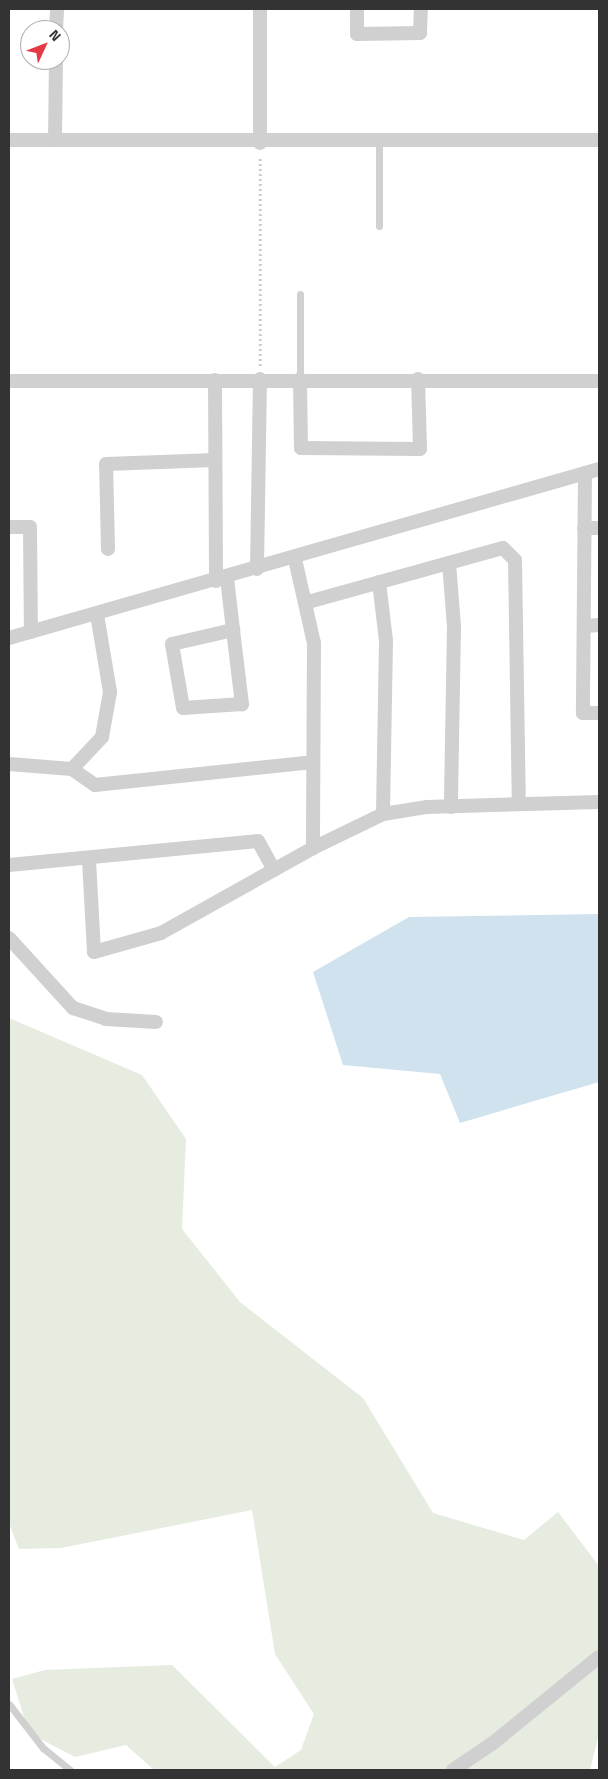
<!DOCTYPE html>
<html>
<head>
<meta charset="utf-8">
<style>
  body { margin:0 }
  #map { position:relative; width:608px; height:1779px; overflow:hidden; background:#fff; font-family:"Titillium Web",sans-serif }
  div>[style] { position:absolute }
  .green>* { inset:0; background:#e6ecdf }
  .water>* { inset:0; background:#cfe2ee }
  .path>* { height:2.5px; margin-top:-1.25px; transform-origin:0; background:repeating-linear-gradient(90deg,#cdcdcd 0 2.5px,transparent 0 5px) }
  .lane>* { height:7px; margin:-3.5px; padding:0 3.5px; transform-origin:3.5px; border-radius:3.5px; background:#d0d0d0 }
  .street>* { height:14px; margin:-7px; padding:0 7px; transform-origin:7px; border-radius:7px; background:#d0d0d0 }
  span { translate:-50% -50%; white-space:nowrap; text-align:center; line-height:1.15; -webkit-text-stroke:5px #fff; paint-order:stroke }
  .frame { position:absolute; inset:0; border:10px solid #333; pointer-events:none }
  .north { position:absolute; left:20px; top:20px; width:50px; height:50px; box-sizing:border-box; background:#fff; border:1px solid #adadad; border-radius:50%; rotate:47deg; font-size:14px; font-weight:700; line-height:20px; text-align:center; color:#333 }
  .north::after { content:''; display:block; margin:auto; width:18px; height:22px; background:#e63946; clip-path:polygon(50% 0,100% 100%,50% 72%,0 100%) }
</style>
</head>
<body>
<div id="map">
  <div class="green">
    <i style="clip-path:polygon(9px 1018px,142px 1075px,186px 1139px,182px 1229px,240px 1302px,363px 1398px,433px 1513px,524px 1540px,558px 1512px,599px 1566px,599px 1734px,590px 1770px,154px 1770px,126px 1745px,75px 1757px,29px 1733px,12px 1679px,45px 1670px,172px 1665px,275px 1767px,301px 1750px,314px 1714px,275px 1654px,252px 1510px,61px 1548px,19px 1549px,9px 1523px)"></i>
  </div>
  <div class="water">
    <i style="clip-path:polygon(599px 914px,599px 1082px,460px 1123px,440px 1074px,343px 1065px,313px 972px,409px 917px)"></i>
  </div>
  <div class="path">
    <i style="left:260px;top:366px;width:209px;rotate:-90deg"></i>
  </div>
  <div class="lane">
    <i style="left:379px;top:226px;width:84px;rotate:-90deg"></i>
    <i style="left:300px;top:294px;width:85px;rotate:90deg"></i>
    <i style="left:9px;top:1704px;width:56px;rotate:52.3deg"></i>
    <i style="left:43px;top:1748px;width:35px;rotate:39deg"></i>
  </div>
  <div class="street">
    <i style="left:357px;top:9px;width:25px;rotate:90deg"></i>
    <i style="left:357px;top:34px;width:63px;rotate:-0.9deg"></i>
    <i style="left:420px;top:33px;width:24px;rotate:-88deg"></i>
    <i style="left:56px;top:30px;width:21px;rotate:-87deg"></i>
    <i style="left:9px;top:140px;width:590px"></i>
    <i style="left:55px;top:140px;width:80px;rotate:-89.3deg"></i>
    <i style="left:260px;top:143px;width:134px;rotate:-90deg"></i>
    <i style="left:300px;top:379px;width:69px;rotate:89.2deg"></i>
    <i style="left:301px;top:448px;width:119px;rotate:0.5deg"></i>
    <i style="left:420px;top:449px;width:70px;rotate:-91.6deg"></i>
    <i style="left:215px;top:380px;width:201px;rotate:89.7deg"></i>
    <i style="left:9px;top:381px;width:590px"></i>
    <i style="left:585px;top:473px;width:240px;rotate:90.5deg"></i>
    <i style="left:583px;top:713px;width:16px"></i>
    <i style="left:9px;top:527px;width:21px"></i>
    <i style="left:30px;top:527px;width:105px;rotate:89.5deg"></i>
    <i style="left:584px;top:528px;width:15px"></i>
    <i style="left:108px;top:549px;width:85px;rotate:-91.3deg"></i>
    <i style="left:106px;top:464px;width:109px;rotate:-2.1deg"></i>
    <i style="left:295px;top:559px;width:86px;rotate:77.3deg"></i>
    <i style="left:314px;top:643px;width:205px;rotate:90.3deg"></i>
    <i style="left:449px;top:563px;width:64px;rotate:85.5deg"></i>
    <i style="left:454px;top:627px;width:180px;rotate:91deg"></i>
    <i style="left:257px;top:569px;width:190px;rotate:-89.1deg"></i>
    <i style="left:227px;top:578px;width:52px;rotate:83.4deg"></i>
    <i style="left:233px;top:630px;width:75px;rotate:83.1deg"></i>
    <i style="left:242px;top:704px;width:59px;rotate:176.1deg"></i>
    <i style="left:183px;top:708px;width:65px;rotate:-99.8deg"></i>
    <i style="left:172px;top:644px;width:63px;rotate:-12.9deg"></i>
    <i style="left:379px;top:582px;width:59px;rotate:83.2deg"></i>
    <i style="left:386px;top:641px;width:173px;rotate:91deg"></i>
    <i style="left:308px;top:602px;width:202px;rotate:-15.5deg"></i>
    <i style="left:503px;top:548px;width:17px;rotate:45deg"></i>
    <i style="left:515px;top:560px;width:244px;rotate:89.1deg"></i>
    <i style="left:586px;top:626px;width:13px;rotate:-4deg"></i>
    <i style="left:9px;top:638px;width:614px;rotate:-15.98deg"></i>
    <i style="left:9px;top:764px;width:63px;rotate:4.5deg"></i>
    <i style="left:72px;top:769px;width:28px;rotate:35deg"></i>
    <i style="left:95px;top:785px;width:219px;rotate:-6deg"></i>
    <i style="left:72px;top:769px;width:44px;rotate:-46.8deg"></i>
    <i style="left:102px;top:737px;width:46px;rotate:-79.9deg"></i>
    <i style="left:110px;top:692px;width:79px;rotate:-99.5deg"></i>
    <i style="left:89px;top:860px;width:92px;rotate:86.9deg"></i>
    <i style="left:94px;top:952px;width:70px;rotate:-15.8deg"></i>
    <i style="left:161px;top:933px;width:174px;rotate:-29.2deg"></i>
    <i style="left:313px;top:848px;width:78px;rotate:-25.9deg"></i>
    <i style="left:383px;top:814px;width:45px;rotate:-9deg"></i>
    <i style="left:427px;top:807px;width:172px;rotate:-1.7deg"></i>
    <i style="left:9px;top:865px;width:250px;rotate:-5.5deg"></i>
    <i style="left:258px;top:841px;width:33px;rotate:61deg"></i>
    <i style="left:9px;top:938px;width:95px;rotate:47.6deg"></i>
    <i style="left:73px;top:1008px;width:35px;rotate:18deg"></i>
    <i style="left:106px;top:1019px;width:50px;rotate:3.4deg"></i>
    <i style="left:453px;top:1770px;width:48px;rotate:-34deg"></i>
    <i style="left:493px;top:1743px;width:136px;rotate:-39.1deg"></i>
  </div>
  <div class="frame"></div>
  <div class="north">N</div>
</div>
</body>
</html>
